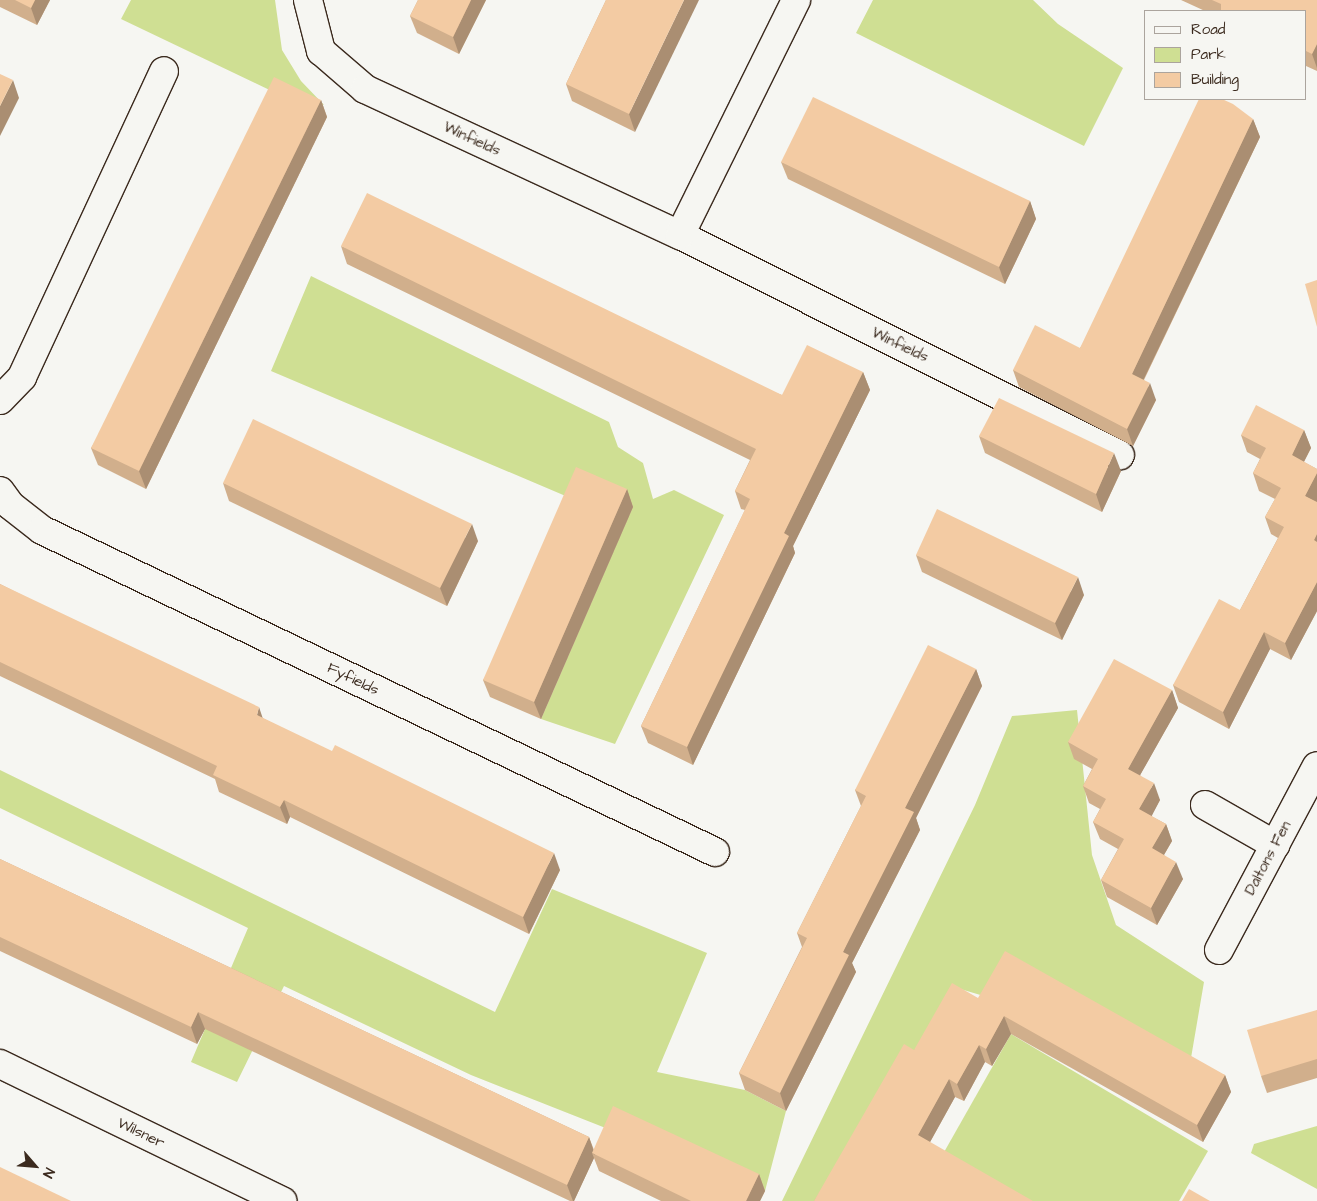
<!DOCTYPE html>
<html>
<head>
<meta charset="utf-8">
<style>
  body { margin:0 }
  #map { position:relative; width:1317px; height:1201px; overflow:hidden; background:#f6f6f2; font-family:"Architects Daughter",sans-serif }
  div>[style] { position:absolute }
  .green>* { inset:0; background:#cfdf93 }
  .roads { filter:drop-shadow(1px 0 #3b2a1e) drop-shadow(-1px 0 #3b2a1e) drop-shadow(0 1px #3b2a1e) drop-shadow(0 -1px #3b2a1e) }
  .street>* { height:28px; margin:-14px; padding:0 14px; transform-origin:14px; border-radius:14px; background:#f6f6f2 }
  .wall>* { inset:0; background:#d1af8c }
  .shaded-wall>* { inset:0; background:#aa8e72 }
  .building>* { inset:0; background:#f3cba3 }
  span { translate:-50% -50%; white-space:nowrap; text-align:center; line-height:1.15; -webkit-text-stroke:4px #f6f6f2; paint-order:stroke }
  .street-label { font-size:15px; color:#3b2a1e }
  .legend { position:absolute; left:1144px; top:10px; width:162px; height:90px; box-sizing:border-box; background:#f6f6f2; border:1px solid #aba49d; margin:0; padding:6px 9px; list-style:none; font-size:15px; color:#3b2a1e }
  .legend li { display:flex; align-items:center; gap:10px; height:25px }
  .legend b { width:25px; border:1px solid #aba49d }
  .north { position:absolute; left:10px; top:1141px; width:50px; height:50px; -webkit-text-stroke:4px #f6f6f2; paint-order:stroke; rotate:117deg; font-size:14px; font-weight:700; line-height:20px; text-align:center; color:#3b2a1e }
  .north::after { content:''; display:block; margin:auto; width:18px; height:22px; background:#3b2a1e; clip-path:polygon(50% 0,100% 100%,50% 72%,0 100%) }
</style>
</head>
<body>
<div id="map">
  <div class="green">
    <i style="clip-path:polygon(131px 0,275px 0,282px 50px,301px 81px,324px 105px,280px 95px,121px 19px)"></i>
    <i style="clip-path:polygon(873px 0,1033px 0,1058px 24px,1123px 68px,1084px 146px,856px 33px)"></i>
    <i style="clip-path:polygon(311px 276px,609px 422px,618px 447px,643px 463px,653px 499px,674px 490px,724px 515px,615px 744px,541px 719px,633px 506px,575px 500px,271px 371px)"></i>
    <i style="clip-path:polygon(1077px 710px,1092px 855px,1116px 925px,1204px 982px,1191px 1058px,957px 988px,827px 1201px,782px 1201px,975px 805px,1012px 716px)"></i>
    <i style="clip-path:polygon(0 770px,495px 1012px,552px 889px,707px 953px,657px 1072px,745px 1090px,786px 1111px,765px 1191px,471px 1075px,284px 986px,237px 1082px,191px 1062px,248px 928px,0 808px)"></i>
    <i style="clip-path:polygon(1011px 1034px,1208px 1151px,1179px 1201px,1009px 1201px,939px 1161px)"></i>
    <i style="clip-path:polygon(1317px 1126px,1317px 1189px,1251px 1153px,1254px 1144px)"></i>
  </div>
  <div class="roads">
    <div class="street">
      <i style="left:308px;top:0;width:53px;rotate:75.7deg"></i>
      <i style="left:321px;top:51px;width:58px;rotate:40.8deg"></i>
      <i style="left:365px;top:89px;width:347px;rotate:24.9deg"></i>
      <i style="left:680px;top:235px;width:492px;rotate:26.6deg"></i>
      <i style="left:680px;top:235px;width:262px;rotate:-63.7deg"></i>
      <i style="left:0;top:400px;width:32px;rotate:-46deg"></i>
      <i style="left:22px;top:377px;width:337px;rotate:-65.1deg"></i>
      <i style="left:0;top:491px;width:17px;rotate:54deg"></i>
      <i style="left:10px;top:505px;width:41px;rotate:38deg"></i>
      <i style="left:42px;top:530px;width:746px;rotate:25.57deg"></i>
      <i style="left:1205px;top:805px;width:81px;rotate:29.7deg"></i>
      <i style="left:1219px;top:950px;width:208px;rotate:-62deg"></i>
      <i style="left:0;top:1064px;width:314px;rotate:25.9deg"></i>
    </div>
  </div>
  <div class="wall">
    <i style="clip-path:polygon(0 0,50px 0,37px 25px,0 7px)"></i>
    <i style="clip-path:polygon(418px 0,486px 0,459px 54px,417px 33px,410px 16px)"></i>
    <i style="clip-path:polygon(606px 0,635px 132px,572px 101px,566px 84px)"></i>
    <i style="clip-path:polygon(1181px 0,1317px 0,1317px 71px,1306px 66px,1306px 11px,1205px 11px)"></i>
    <i style="clip-path:polygon(321px 100px,327px 117px,146px 489px,98px 465px,91px 448px)"></i>
    <i style="clip-path:polygon(1253px 119px,1260px 137px,1144px 380px,1156px 400px,1133px 446px,1019px 387px,1013px 370px,1080px 348px)"></i>
    <i style="clip-path:polygon(781px 162px,1030px 201px,1036px 219px,1005px 284px,788px 179px)"></i>
    <i style="clip-path:polygon(341px 246px,782px 395px,863px 372px,870px 390px,793px 546px,795px 553px,693px 765px,648px 743px,641px 726px,745px 510px,741px 509px,735px 491px,750px 460px,347px 264px)"></i>
    <i style="clip-path:polygon(1304px 430px,1311px 448px,1304px 462px,1317px 469px,1317px 611px,1291px 660px,1270px 649px,1229px 729px,1179px 702px,1173px 685px,1240px 610px,1278px 538px,1271px 534px,1265px 517px,1275px 499px,1259px 491px,1253px 473px,1260px 459px,1247px 452px,1241px 435px)"></i>
    <i style="clip-path:polygon(979px 436px,1121px 471px,1102px 512px,985px 453px)"></i>
    <i style="clip-path:polygon(223px 483px,478px 541px,447px 606px,229px 501px)"></i>
    <i style="clip-path:polygon(627px 489px,633px 507px,541px 719px,490px 697px,483px 680px)"></i>
    <i style="clip-path:polygon(916px 555px,1084px 595px,1062px 640px,922px 572px)"></i>
    <i style="clip-path:polygon(0 584px,560px 870px,529px 934px,290px 817px,287px 824px,219px 792px,215px 779px,0 676px)"></i>
    <i style="clip-path:polygon(976px 669px,982px 686px,916px 818px,920px 830px,852px 963px,856px 972px,786px 1111px,745px 1090px,739px 1073px,802px 947px,797px 933px,861px 806px,855px 790px)"></i>
    <i style="clip-path:polygon(1172px 690px,1178px 708px,1140px 775px,1160px 800px,1151px 816px,1166px 824px,1172px 841px,1164px 855px,1183px 879px,1157px 925px,1107px 897px,1101px 880px,1118px 849px,1100px 839px,1093px 822px,1100px 809px,1089px 803px,1083px 786px,1092px 769px,1074px 759px,1068px 742px)"></i>
    <i style="clip-path:polygon(0 859px,589px 1137px,594px 1150px,759px 1174px,765px 1191px,760px 1201px,661px 1201px,599px 1171px,594px 1158px,574px 1201px,570px 1201px,205px 1029px,197px 1044px,0 951px)"></i>
    <i style="clip-path:polygon(978px 998px,1225px 1075px,1231px 1092px,1203px 1142px,1011px 1034px,992px 1066px,985px 1062px,964px 1101px,955px 1097px,930px 1142px,814px 1201px,914px 1050px)"></i>
    <i style="clip-path:polygon(1317px 1010px,1317px 1078px,1267px 1093px,1261px 1076px)"></i>
  </div>
  <div class="shaded-wall">
    <i style="clip-path:polygon(35px 0,50px 0,37px 25px,31px 8px)"></i>
    <i style="clip-path:polygon(471px 0,486px 0,459px 54px,453px 37px)"></i>
    <i style="clip-path:polygon(684px 0,699px 0,635px 132px,629px 114px)"></i>
    <i style="clip-path:polygon(1317px 44px,1317px 68px,1312px 54px)"></i>
    <i style="clip-path:polygon(13px 80px,19px 98px,0 136px,0 106px)"></i>
    <i style="clip-path:polygon(321px 100px,327px 117px,146px 489px,139px 471px)"></i>
    <i style="clip-path:polygon(1253px 119px,1260px 137px,1138px 391px,1132px 374px)"></i>
    <i style="clip-path:polygon(1030px 201px,1036px 219px,1005px 284px,999px 267px)"></i>
    <i style="clip-path:polygon(863px 372px,870px 390px,793px 546px,795px 553px,693px 765px,687px 747px,784px 533px)"></i>
    <i style="clip-path:polygon(1150px 383px,1156px 400px,1133px 446px,1127px 429px)"></i>
    <i style="clip-path:polygon(1304px 430px,1311px 448px,1298px 473px,1292px 455px)"></i>
    <i style="clip-path:polygon(1114px 453px,1121px 471px,1102px 512px,1096px 494px)"></i>
    <i style="clip-path:polygon(1317px 473px,1317px 503px,1305px 496px)"></i>
    <i style="clip-path:polygon(627px 489px,633px 507px,541px 719px,534px 702px)"></i>
    <i style="clip-path:polygon(472px 524px,478px 541px,447px 606px,440px 588px)"></i>
    <i style="clip-path:polygon(1317px 534px,1317px 550px,1314px 540px)"></i>
    <i style="clip-path:polygon(1078px 577px,1084px 595px,1062px 640px,1055px 623px)"></i>
    <i style="clip-path:polygon(1317px 582px,1317px 611px,1291px 660px,1285px 643px)"></i>
    <i style="clip-path:polygon(1264px 632px,1270px 649px,1229px 729px,1223px 712px)"></i>
    <i style="clip-path:polygon(976px 669px,982px 686px,916px 818px,920px 830px,852px 963px,856px 972px,786px 1111px,780px 1093px,843px 952px,905px 808px)"></i>
    <i style="clip-path:polygon(1172px 690px,1178px 708px,1134px 786px,1128px 769px)"></i>
    <i style="clip-path:polygon(259px 707px,265px 725px,257px 715px)"></i>
    <i style="clip-path:polygon(1154px 783px,1160px 800px,1146px 827px,1139px 809px)"></i>
    <i style="clip-path:polygon(284px 800px,290px 817px,287px 824px,280px 807px)"></i>
    <i style="clip-path:polygon(1166px 824px,1172px 841px,1158px 865px,1152px 848px)"></i>
    <i style="clip-path:polygon(554px 853px,560px 870px,529px 934px,523px 917px)"></i>
    <i style="clip-path:polygon(1176px 862px,1183px 879px,1157px 925px,1151px 908px)"></i>
    <i style="clip-path:polygon(198px 1012px,205px 1029px,197px 1044px,191px 1027px)"></i>
    <i style="clip-path:polygon(1004px 1016px,1011px 1034px,992px 1066px,986px 1049px)"></i>
    <i style="clip-path:polygon(979px 1045px,985px 1062px,964px 1101px,957px 1084px)"></i>
    <i style="clip-path:polygon(1225px 1075px,1231px 1092px,1203px 1142px,1197px 1125px)"></i>
    <i style="clip-path:polygon(949px 1079px,955px 1097px,924px 1153px,918px 1135px)"></i>
    <i style="clip-path:polygon(589px 1137px,595px 1155px,592px 1153px,594px 1158px,574px 1201px,573px 1201px,567px 1185px)"></i>
    <i style="clip-path:polygon(759px 1174px,765px 1191px,760px 1201px,746px 1201px)"></i>
  </div>
  <div class="building">
    <i style="clip-path:polygon(15px 0,35px 0,31px 8px)"></i>
    <i style="clip-path:polygon(418px 0,471px 0,453px 37px,410px 16px)"></i>
    <i style="clip-path:polygon(606px 0,684px 0,629px 114px,566px 84px)"></i>
    <i style="clip-path:polygon(1212px 0,1317px 0,1317px 44px,1312px 54px,1306px 51px,1306px 11px,1221px 11px,1221px 4px)"></i>
    <i style="clip-path:polygon(0 74px,13px 80px,0 106px)"></i>
    <i style="clip-path:polygon(274px 77px,321px 100px,139px 471px,91px 448px)"></i>
    <i style="clip-path:polygon(813px 97px,1030px 201px,999px 267px,781px 162px)"></i>
    <i style="clip-path:polygon(1199px 99px,1222px 99px,1233px 104px,1253px 119px,1132px 374px,1150px 383px,1127px 429px,1013px 370px,1035px 325px,1080px 348px)"></i>
    <i style="clip-path:polygon(367px 193px,782px 395px,807px 345px,863px 372px,784px 533px,789px 536px,687px 747px,641px 726px,750px 499px,735px 491px,756px 449px,341px 246px)"></i>
    <i style="clip-path:polygon(1317px 280px,1317px 327px,1305px 284px)"></i>
    <i style="clip-path:polygon(999px 398px,1114px 453px,1096px 494px,979px 436px)"></i>
    <i style="clip-path:polygon(1256px 405px,1304px 430px,1292px 455px,1317px 469px,1317px 473px,1305px 496px,1317px 502px,1317px 534px,1314px 540px,1317px 542px,1317px 582px,1285px 643px,1264px 632px,1223px 712px,1173px 685px,1219px 599px,1240px 610px,1284px 527px,1265px 517px,1281px 488px,1253px 473px,1266px 448px,1241px 435px)"></i>
    <i style="clip-path:polygon(253px 419px,472px 524px,440px 588px,223px 483px)"></i>
    <i style="clip-path:polygon(576px 467px,627px 489px,534px 702px,483px 680px)"></i>
    <i style="clip-path:polygon(937px 509px,1078px 577px,1055px 623px,916px 555px)"></i>
    <i style="clip-path:polygon(0 584px,259px 707px,257px 715px,332px 751px,335px 745px,554px 853px,523px 917px,284px 800px,280px 807px,213px 775px,217px 766px,0 662px)"></i>
    <i style="clip-path:polygon(928px 645px,976px 669px,905px 808px,914px 812px,843px 952px,849px 955px,780px 1093px,739px 1073px,807px 938px,797px 933px,866px 796px,855px 790px)"></i>
    <i style="clip-path:polygon(1114px 659px,1172px 690px,1128px 769px,1154px 783px,1139px 809px,1166px 824px,1152px 848px,1176px 862px,1151px 908px,1101px 880px,1124px 839px,1093px 822px,1106px 799px,1083px 786px,1098px 759px,1068px 742px)"></i>
    <i style="clip-path:polygon(0 859px,589px 1137px,567px 1185px,198px 1012px,191px 1027px,0 937px)"></i>
    <i style="clip-path:polygon(1005px 951px,1225px 1075px,1197px 1125px,1004px 1016px,986px 1049px,979px 1045px,957px 1084px,949px 1079px,918px 1135px,1033px 1201px,814px 1201px,904px 1044px,914px 1050px,952px 983px,978px 998px)"></i>
    <i style="clip-path:polygon(1317px 1010px,1317px 1059px,1261px 1076px,1247px 1030px)"></i>
    <i style="clip-path:polygon(613px 1106px,759px 1174px,746px 1201px,691px 1201px,592px 1153px)"></i>
    <i style="clip-path:polygon(0 1167px,71px 1201px,0 1201px)"></i>
    <i style="clip-path:polygon(1189px 1189px,1210px 1201px,1182px 1201px)"></i>
  </div>
  <div class="street-label">
    <span style="left:472px;top:139px;rotate:25deg">Winfields</span>
    <span style="left:900px;top:345px;rotate:26deg">Winfields</span>
    <span style="left:353px;top:679px;rotate:26deg">Fyfields</span>
    <span style="left:1268px;top:858px;rotate:-62deg">Daltons Fen</span>
    <span style="left:141px;top:1133px;rotate:26deg">Wilsner</span>
  </div>
  <ul class="legend">
  <li><b style="height:6px;background:#f6f6f2"></b>Road</li>
  <li><b style="height:14px;background:#cfdf93"></b>Park</li>
  <li><b style="height:14px;background:#f3cba3"></b>Building</li>
  </ul>
  <div class="north">N</div>
</div>
</body>
</html>
